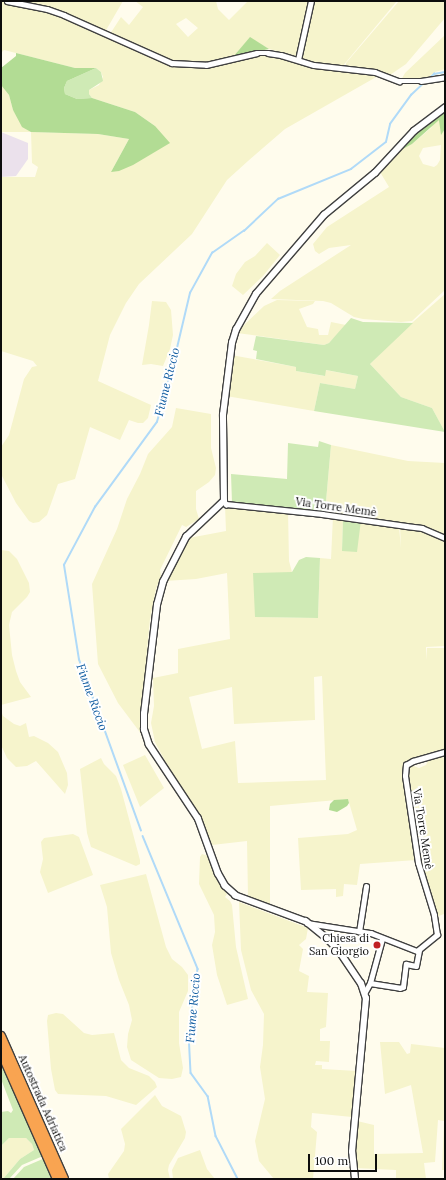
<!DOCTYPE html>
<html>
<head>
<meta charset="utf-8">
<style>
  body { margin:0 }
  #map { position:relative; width:446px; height:1180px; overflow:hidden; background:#fffced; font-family:Lora,serif }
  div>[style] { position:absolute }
  .industrial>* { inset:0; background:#ebe1ec }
  .farmland>* { inset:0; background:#f6f4cc }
  .green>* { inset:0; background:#cfeab5 }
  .forest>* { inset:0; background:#b2dc94 }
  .stream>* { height:1.5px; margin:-0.75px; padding:0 0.75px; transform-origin:0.75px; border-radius:0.75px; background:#b0daf8 }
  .roads { filter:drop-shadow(1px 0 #404040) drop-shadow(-1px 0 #404040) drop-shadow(0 1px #404040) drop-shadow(0 -1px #404040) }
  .minor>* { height:4.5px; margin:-2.25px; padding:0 2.25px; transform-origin:2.25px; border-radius:2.25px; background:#fff }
  .tertiary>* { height:5.5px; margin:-2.75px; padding:0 2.75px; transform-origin:2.75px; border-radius:2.75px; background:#fff }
  .motorway>* { height:8px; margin:-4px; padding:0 4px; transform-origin:4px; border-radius:4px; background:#f9a451 }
  .dots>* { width:11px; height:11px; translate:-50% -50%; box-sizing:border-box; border:2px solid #fff; border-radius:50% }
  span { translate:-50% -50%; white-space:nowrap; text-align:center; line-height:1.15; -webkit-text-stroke:4px #fff; paint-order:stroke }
  .street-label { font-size:11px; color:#0d0d0d }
  .poi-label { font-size:11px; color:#0d0d0d }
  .right { translate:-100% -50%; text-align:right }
  .water-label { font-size:12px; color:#135ea2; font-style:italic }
  .frame { position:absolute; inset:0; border:2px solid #0d0d0d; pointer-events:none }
  .scale { position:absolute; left:308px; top:1154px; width:69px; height:18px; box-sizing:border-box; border:2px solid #0d0d0d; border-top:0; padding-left:5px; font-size:12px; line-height:14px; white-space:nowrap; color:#0d0d0d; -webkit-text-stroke:3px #fff; paint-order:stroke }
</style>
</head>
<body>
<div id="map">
  <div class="industrial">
    <i style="clip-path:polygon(1px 132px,28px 143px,28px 159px,16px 176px,1px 177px)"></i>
  </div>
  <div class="farmland">
    <i style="clip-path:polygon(1px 1px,28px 8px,48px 10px,167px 64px,191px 67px,213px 66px,256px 55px,267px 55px,290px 59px,322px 69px,370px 73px,378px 76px,285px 129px,248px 161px,227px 180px,192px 234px,139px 284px,126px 303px,110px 335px,98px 381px,151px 405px,148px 418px,143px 423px,138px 423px,129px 420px,120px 440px,90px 427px,75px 479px,58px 484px,47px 515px,39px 522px,33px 523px,29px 521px,16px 503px,1px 474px,1px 447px,9px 435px,24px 379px,32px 367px,37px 366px,33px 361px,1px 351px,1px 177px,35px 177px,38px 167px,32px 163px,31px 132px,1px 132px,1px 85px,9px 95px,13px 110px,31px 132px,98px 134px,129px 139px,111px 172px,155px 126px,135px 112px,92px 98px,89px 94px,89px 90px,99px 85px,103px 77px,101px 72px,96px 68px,75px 68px,4px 50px,1px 53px)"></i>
    <i style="clip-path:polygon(16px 1px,123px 1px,105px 32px,72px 16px,47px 6px)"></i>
    <i style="clip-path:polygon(evenodd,135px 1px,216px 1px,218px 9px,229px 20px,248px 1px,309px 1px,297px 56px,269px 49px,250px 38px,233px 57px,202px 64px,180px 62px,166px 58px,110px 34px,121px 17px,129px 25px,143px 7px,135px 1px,186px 18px,198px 28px,188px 37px,176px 24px,186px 18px)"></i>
    <i style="clip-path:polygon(312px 1px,397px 1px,342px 67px,312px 62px,300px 58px)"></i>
    <i style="clip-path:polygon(399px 1px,445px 1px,445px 18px,406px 64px,390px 75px,375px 70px,346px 67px,346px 63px)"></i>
    <i style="clip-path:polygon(445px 35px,445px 69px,435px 72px,427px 78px,401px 80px,405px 73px)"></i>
    <i style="clip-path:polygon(evenodd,440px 119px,441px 134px,445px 129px,445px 290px,412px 321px,401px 322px,363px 319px,354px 317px,331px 303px,323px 301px,271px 299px,280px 291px,351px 245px,329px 248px,319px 254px,315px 251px,313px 244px,327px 227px,389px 187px,380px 172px,401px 150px,412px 144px,431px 128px,434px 122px,440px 119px,441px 145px,440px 160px,437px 165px,434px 167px,423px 164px,419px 156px,423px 148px,441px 145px)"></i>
    <i style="clip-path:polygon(267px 243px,280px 255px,263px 276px,243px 295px,232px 286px,236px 274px,245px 262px,255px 256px)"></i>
    <i style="clip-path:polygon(445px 294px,445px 432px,432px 408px,401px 397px,370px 364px,405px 329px)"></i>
    <i style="clip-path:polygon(277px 300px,315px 301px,313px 304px,299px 309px,307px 327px,318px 329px,319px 335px,328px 335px,331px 322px,346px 325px,329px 343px,324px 345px,237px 333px,239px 328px,243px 326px,264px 306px)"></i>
    <i style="clip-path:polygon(152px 301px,166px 302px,171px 310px,173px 335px,170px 349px,163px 366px,151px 364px,142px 365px,149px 325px)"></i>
    <i style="clip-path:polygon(231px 355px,296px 367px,296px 371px,324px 376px,325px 370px,358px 376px,355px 389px,320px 383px,314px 411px,226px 396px)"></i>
    <i style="clip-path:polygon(176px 408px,211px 414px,211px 448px,216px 468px,215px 475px,209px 482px,196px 491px,196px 509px,199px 519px,186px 527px,182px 525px,160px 570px,161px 576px,156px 589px,150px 619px,146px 661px,142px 735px,118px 703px,98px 664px,92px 584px,117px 529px,127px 499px,140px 474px,148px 454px,172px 427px)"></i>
    <i style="clip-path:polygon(331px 445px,408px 461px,445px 463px,445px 537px,432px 531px,325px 513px)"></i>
    <i style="clip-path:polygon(evenodd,225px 505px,288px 511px,289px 561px,292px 572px,255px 617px,318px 618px,320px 558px,331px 559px,333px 516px,343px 518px,342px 551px,361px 520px,399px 527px,401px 548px,400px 525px,417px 528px,445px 538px,445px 646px,426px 647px,426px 660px,427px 648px,445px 648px,445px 751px,405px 763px,416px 860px,360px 864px,357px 885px,344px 884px,343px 896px,336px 897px,336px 889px,301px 890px,298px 838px,348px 834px,357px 830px,348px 799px,270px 806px,270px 904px,248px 897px,247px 841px,212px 845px,196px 811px,161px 760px,164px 759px,155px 742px,151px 723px,154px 706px,153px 678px,178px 673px,178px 649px,230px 639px,227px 573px,196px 579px,165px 581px,189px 538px,226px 531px,225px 505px,322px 676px,326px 780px,238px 783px,235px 741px,202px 749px,189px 697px,232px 687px,234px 724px,315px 720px,314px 677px,322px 676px)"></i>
    <i style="clip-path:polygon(1px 550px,9px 551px,17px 559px,29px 583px,30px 592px,27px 597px,12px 612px,9px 625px,12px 655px,16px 671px,20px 682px,31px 697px,1px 705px)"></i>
    <i style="clip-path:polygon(1px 710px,3px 716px,14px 724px,20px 726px,26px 723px,29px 737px,34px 736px,48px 743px,58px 752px,67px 773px,68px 785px,65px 794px,36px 761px,27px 766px,16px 767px,7px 758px,1px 745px)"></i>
    <i style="clip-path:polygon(441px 754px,445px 760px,445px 916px,444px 914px,436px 917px,426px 874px,419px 860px,422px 852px,414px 798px,408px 794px,406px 779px,408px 764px,419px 768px,426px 765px,430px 757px)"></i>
    <i style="clip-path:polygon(145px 755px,164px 788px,140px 807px,123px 765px)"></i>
    <i style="clip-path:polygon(101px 758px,104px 764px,116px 776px,121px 789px,140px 860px,140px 864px,136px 866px,91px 847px,87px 833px,80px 769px)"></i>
    <i style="clip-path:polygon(73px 834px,79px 837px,93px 875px,48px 893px,40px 872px,43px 859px,41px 842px,44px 838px)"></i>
    <i style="clip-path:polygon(202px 854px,208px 856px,216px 878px,227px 894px,225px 897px,230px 901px,232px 905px,236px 947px,248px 999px,227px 1005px,217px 975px,212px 945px,215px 932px,214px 915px,199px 884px,200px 857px)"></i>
    <i style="clip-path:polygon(146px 874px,166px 947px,172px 959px,182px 967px,188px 975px,188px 991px,179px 1012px,179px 1043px,183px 1068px,181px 1077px,172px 1079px,159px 1078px,131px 1060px,127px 1047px,128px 1034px,132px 1020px,129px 1005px,119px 980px,111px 953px,107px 907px,100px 885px)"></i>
    <i style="clip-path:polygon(239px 902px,308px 928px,306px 939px,299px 945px,303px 949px,299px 971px,309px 976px,307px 992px,328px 993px,326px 1027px,320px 1029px,320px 1041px,330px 1041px,329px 1062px,316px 1061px,315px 1065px,322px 1065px,322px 1069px,357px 1071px,352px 1117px,312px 1113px,311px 1127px,317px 1132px,313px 1179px,274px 1179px,259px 1161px,255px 1141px,265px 1099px,260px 1067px,263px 1045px,264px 1014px,251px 990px,241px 950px)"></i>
    <i style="clip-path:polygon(56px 1013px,63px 1014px,84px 1033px,92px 1035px,114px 1033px,121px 1060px,129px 1068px,149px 1076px,155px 1082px,157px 1087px,136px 1105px,106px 1096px,58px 1094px,55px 1090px,51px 1069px,47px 1021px,48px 1015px)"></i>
    <i style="clip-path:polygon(380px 1042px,399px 1042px,407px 1054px,410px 1053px,411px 1044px,445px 1048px,445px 1170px,442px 1170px,444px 1121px,438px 1120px,435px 1162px,424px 1163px,426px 1179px,396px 1179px,396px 1170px,355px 1168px,357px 1121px,374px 1125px,374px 1154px,423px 1153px,411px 1085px,385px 1094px)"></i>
    <i style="clip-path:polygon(155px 1095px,162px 1106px,181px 1116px,186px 1132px,185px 1138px,169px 1165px,168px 1170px,170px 1179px,109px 1179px,108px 1174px,124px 1151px,125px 1144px,121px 1129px)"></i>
    <i style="clip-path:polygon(13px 1137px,26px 1138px,32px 1144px,34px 1150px,20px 1159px,3px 1179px,1px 1179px,1px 1146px,9px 1138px)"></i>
    <i style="clip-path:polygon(200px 1150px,207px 1169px,215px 1179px,173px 1179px,172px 1170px,178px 1158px)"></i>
  </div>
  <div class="green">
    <i style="clip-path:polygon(96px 68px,101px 72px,103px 81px,89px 90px,89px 94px,92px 98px,77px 99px,65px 94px,64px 88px,67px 81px)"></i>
    <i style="clip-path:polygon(351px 318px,363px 322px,413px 323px,370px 364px,401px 397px,432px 408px,445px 432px,314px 411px,320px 383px,355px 389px,358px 376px,326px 370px,325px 376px,296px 371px,296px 367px,256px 359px,257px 351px,253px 350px,256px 336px,324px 345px,329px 343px)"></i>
    <i style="clip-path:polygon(319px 441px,331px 445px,325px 513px,232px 503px,231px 474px,287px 479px,288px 443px,318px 447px)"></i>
    <i style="clip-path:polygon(343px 518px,361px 520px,357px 552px,342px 551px)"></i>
    <i style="clip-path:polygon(306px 557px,320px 558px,318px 618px,255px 617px,253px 573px,292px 572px,299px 560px)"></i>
    <i style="clip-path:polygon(1px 1058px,43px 1156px,22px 1165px,9px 1179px,3px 1179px,20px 1159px,34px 1150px,32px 1144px,26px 1138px,9px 1138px,1px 1146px,1px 1112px,8px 1111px,11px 1113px,13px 1110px,1px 1079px)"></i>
    <i style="clip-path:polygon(45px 1158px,54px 1179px,13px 1179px,24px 1167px)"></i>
  </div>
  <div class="forest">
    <i style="clip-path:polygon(250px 37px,269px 49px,233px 57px)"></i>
    <i style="clip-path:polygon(16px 53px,75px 68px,96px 68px,67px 81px,64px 88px,65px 94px,77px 99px,92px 98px,135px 112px,155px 126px,170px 143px,133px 165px,119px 171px,111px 172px,129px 139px,98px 134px,31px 132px,22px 127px,13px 110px,9px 95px,1px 85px,1px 68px,16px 56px)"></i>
    <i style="clip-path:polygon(445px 110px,445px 129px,441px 135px,439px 120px,412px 144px,401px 150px,414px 133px)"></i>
    <i style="clip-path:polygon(348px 799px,349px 803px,347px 806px,337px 812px,329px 810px,330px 804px,334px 800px)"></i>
  </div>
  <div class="stream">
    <i style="left:430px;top:78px;width:6px;rotate:-45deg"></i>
    <i style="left:434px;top:74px;width:11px;rotate:-10deg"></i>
    <i style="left:141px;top:831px;width:182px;rotate:-109.9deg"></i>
    <i style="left:79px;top:660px;width:96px;rotate:-99deg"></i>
    <i style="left:64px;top:565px;width:66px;rotate:-61.9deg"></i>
    <i style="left:95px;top:507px;width:105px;rotate:-53.9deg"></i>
    <i style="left:157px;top:422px;width:59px;rotate:-74.3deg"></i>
    <i style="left:173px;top:365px;width:74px;rotate:-76.7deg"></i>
    <i style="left:190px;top:293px;width:46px;rotate:-61.2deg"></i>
    <i style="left:212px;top:253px;width:39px;rotate:-35deg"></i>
    <i style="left:244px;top:231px;width:47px;rotate:-43.3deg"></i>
    <i style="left:278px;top:199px;width:79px;rotate:-22.3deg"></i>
    <i style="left:351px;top:169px;width:44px;rotate:-37.6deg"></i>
    <i style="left:386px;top:142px;width:18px;rotate:-77deg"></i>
    <i style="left:390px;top:124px;width:36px;rotate:-54deg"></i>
    <i style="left:411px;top:95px;width:19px;rotate:-43deg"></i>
    <i style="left:143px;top:836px;width:144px;rotate:67.5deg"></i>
    <i style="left:198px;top:969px;width:65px;rotate:98deg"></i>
    <i style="left:189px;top:1033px;width:40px;rotate:87.1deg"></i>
    <i style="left:191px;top:1073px;width:29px;rotate:54deg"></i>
    <i style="left:208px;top:1096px;width:41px;rotate:78.7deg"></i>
    <i style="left:216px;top:1136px;width:48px;rotate:62.9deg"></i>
  </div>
  <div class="roads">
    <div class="minor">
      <i style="left:7px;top:1px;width:41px;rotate:11.3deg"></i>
      <i style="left:47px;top:9px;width:18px;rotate:19deg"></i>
      <i style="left:64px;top:15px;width:118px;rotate:24deg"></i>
      <i style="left:172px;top:63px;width:34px;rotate:3deg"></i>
      <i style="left:206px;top:65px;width:52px;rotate:-13.2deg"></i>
      <i style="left:257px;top:53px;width:11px"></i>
      <i style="left:268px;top:53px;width:13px;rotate:9deg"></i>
      <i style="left:281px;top:55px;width:34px;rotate:17deg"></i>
      <i style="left:314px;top:65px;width:61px;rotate:6.5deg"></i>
      <i style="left:375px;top:72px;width:26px;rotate:21deg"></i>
      <i style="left:399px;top:81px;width:22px"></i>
      <i style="left:421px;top:81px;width:24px;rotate:-9deg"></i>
      <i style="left:298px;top:60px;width:60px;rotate:-77.6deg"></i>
      <i style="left:224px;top:501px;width:4px;rotate:56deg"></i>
      <i style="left:226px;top:504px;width:97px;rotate:5.9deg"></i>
      <i style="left:322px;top:514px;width:85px;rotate:8.1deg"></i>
      <i style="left:406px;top:526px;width:16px;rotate:7deg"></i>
      <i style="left:422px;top:528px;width:25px;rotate:23deg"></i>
      <i style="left:307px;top:923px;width:65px;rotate:8.9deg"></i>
      <i style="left:371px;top:933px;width:49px;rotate:21.4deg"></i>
      <i style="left:417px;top:951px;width:26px;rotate:-39deg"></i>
      <i style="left:437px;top:935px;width:20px;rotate:-99deg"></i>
      <i style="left:434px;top:915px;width:54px;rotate:-107.1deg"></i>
      <i style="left:418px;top:863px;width:88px;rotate:-98.5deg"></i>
      <i style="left:405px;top:776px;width:11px;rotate:-85deg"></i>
      <i style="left:406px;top:765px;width:8px;rotate:-30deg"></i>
      <i style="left:413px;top:761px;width:33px;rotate:-16deg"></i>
      <i style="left:359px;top:932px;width:46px;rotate:-81.2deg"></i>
      <i style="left:370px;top:983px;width:30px;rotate:9deg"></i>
      <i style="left:400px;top:988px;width:3px;rotate:-18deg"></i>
      <i style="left:403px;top:987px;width:23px;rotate:-83deg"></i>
      <i style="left:406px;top:964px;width:10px;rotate:11deg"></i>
      <i style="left:416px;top:966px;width:16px;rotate:-79deg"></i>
      <i style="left:365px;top:992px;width:10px;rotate:-61deg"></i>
      <i style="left:370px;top:983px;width:46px;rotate:-74.7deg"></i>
    </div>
    <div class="tertiary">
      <i style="left:355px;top:1179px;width:27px;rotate:-96deg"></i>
      <i style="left:352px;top:1152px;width:154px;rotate:-84.8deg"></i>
      <i style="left:366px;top:999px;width:16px;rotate:-108deg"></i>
      <i style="left:361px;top:984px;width:40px;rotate:-124deg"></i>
      <i style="left:339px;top:951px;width:18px;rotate:-135deg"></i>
      <i style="left:326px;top:938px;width:26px;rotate:-141deg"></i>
      <i style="left:306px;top:922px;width:75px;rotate:-159.6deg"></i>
      <i style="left:236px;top:896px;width:15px;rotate:-138deg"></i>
      <i style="left:225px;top:886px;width:14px;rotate:-120deg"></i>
      <i style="left:218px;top:874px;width:59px;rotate:-110deg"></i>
      <i style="left:198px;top:819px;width:89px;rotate:-123.5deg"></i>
      <i style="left:149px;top:745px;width:16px;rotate:-108deg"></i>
      <i style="left:144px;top:730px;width:16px;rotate:-90deg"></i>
      <i style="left:144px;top:714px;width:110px;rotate:-83.2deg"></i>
      <i style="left:157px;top:605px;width:24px;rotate:-75deg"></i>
      <i style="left:163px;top:582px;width:51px;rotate:-62.9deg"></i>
      <i style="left:186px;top:537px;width:52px;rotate:-43.5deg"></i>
      <i style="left:224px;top:501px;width:86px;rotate:-90.7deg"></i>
      <i style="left:223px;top:415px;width:73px;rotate:-82.9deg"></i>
      <i style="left:232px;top:343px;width:14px;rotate:-73deg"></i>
      <i style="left:236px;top:330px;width:41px;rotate:-60.9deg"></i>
      <i style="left:256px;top:294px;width:104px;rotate:-49.3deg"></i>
      <i style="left:324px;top:215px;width:66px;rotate:-39.5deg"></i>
      <i style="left:375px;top:173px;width:57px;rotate:-47.1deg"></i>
      <i style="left:414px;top:131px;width:39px;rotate:-37deg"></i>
    </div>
    <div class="motorway">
      <i style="left:1px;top:1036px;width:156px;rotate:66.2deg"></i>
      <i style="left:1px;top:1052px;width:139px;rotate:66.2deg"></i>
    </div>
  </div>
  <div class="dots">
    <i style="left:377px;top:945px;background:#c12123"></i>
  </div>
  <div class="street-label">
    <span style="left:336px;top:507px;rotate:8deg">Via Torre Memè</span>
    <span style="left:423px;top:829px;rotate:81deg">Via Torre Memè</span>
    <span style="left:43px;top:1103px;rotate:66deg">Autostrada Adriatica</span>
  </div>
  <div class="poi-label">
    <span class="right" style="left:369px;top:945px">Chiesa di<br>San Giorgio</span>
  </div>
  <div class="water-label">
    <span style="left:167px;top:382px;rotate:-76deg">Fiume Riccio</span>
    <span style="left:92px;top:697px;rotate:70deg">Fiume Riccio</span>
    <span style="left:193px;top:1008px;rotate:-85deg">Fiume Riccio</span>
  </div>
  <div class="frame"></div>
  <div class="scale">100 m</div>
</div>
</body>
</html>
